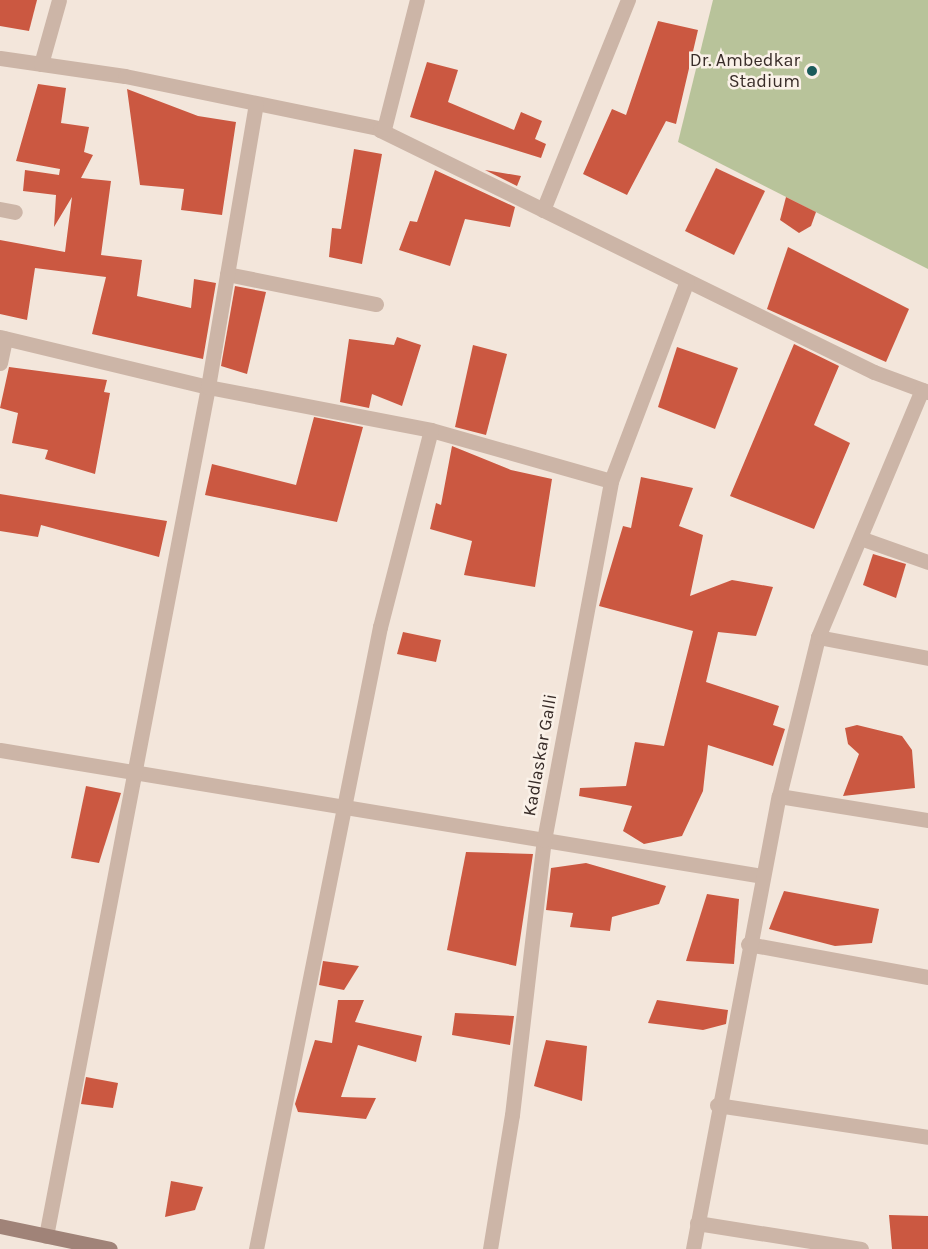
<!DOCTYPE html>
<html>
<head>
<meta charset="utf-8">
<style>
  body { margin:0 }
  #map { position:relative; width:928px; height:1249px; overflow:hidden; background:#f3e6db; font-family:Karla,sans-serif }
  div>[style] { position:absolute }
  .green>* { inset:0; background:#b8c39a }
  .building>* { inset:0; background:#cb5841 }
  .street>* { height:15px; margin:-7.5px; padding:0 7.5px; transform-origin:7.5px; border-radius:7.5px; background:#ccb5a7 }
  .secondary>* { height:15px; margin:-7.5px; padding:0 7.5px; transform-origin:7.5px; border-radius:7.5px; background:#a08378 }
  .dots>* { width:16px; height:16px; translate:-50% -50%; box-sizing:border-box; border:3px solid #faf1e8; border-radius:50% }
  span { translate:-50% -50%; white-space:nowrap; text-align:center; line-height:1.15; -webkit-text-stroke:5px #faf1e8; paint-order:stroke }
  .poi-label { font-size:18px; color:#382c28 }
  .right { translate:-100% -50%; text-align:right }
  .street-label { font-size:18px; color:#382c28 }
</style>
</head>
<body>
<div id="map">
  <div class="green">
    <i style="clip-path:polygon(713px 0,928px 0,928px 269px,678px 142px)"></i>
  </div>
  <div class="building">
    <i style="clip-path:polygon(0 0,37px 0,29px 31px,0 26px)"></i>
    <i style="clip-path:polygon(658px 21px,698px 30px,676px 124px,666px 121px,627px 195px,583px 174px,612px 109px,626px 115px)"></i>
    <i style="clip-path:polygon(427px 62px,458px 70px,448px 102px,514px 130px,521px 112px,542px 121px,535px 139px,546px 144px,541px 158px,410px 117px)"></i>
    <i style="clip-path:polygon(38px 84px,66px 88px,61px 123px,89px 127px,84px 152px,93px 155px,81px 178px,111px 181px,101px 255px,142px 260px,137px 296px,191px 308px,194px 279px,216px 283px,203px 359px,92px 334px,106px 277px,35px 268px,27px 320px,0 314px,0 240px,65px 252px,72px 197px,54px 227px,56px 195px,23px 191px,25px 170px,59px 175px,60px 169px,16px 161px)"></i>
    <i style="clip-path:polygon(127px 89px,198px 116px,236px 122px,222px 215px,181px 210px,184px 189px,140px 185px)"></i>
    <i style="clip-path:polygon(354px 149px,382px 154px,362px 264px,329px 257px,332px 228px,341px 229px)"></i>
    <i style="clip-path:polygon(716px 168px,765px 191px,734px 255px,685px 231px)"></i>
    <i style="clip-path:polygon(435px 170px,515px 207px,510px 227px,465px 219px,450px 266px,399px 250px,410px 221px,417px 222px)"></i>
    <i style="clip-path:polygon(485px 170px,521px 176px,517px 186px)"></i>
    <i style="clip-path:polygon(786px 197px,816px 212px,811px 226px,799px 233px,780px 220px)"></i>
    <i style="clip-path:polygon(788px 247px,909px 309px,886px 362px,767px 309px)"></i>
    <i style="clip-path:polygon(235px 286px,266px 292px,247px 374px,221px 366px)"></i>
    <i style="clip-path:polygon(397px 337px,421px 345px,402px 406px,372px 394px,369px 408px,340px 402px,349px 339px,394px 345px)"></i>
    <i style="clip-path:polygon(794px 344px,839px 366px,814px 425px,850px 443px,814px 529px,730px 496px)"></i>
    <i style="clip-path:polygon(473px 345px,507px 354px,486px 435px,455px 427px)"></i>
    <i style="clip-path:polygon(677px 347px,738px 368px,715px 429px,658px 407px)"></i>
    <i style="clip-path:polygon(9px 367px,107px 380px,104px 392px,110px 393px,95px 474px,45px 459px,48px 450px,12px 443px,18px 413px,0 408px)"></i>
    <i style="clip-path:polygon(314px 417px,363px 427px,337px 522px,205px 495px,212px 464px,296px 485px)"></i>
    <i style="clip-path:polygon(452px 446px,511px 470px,552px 479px,535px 587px,464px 575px,472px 541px,430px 529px,436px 503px,441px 505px)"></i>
    <i style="clip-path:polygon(641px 477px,693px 488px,679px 526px,703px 535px,690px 596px,732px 580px,773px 587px,756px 636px,718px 632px,706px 682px,779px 706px,773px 725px,785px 729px,773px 766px,708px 745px,703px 791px,682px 836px,644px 844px,623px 831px,632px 806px,579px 796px,580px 788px,626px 786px,635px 742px,664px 746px,693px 631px,599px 606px,623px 526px,631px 528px)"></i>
    <i style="clip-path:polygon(0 494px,167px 521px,159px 557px,41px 525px,38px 537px,0 531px)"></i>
    <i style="clip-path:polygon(873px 554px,906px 564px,896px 598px,863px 585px)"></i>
    <i style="clip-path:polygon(403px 632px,441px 640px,436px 662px,397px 654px)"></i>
    <i style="clip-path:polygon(857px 725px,902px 736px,912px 750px,915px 788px,843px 796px,859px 754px,848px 744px,845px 728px)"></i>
    <i style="clip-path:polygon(86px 786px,121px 793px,99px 863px,71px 858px)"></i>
    <i style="clip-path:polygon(466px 852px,533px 854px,516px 966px,447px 950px)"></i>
    <i style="clip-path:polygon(586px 863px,666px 886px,659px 904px,612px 917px,610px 931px,570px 927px,573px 913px,546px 910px,551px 868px)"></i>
    <i style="clip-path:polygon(784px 891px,879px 909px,872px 943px,835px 946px,769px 929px)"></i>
    <i style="clip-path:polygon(707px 894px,739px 899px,734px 964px,686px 961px)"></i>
    <i style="clip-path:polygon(323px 961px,359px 966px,344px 990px,319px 985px)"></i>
    <i style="clip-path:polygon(338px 1000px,364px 1000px,355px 1022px,422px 1036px,416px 1062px,358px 1045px,341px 1097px,376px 1098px,366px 1119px,298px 1112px,295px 1104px,315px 1040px,332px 1043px)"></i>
    <i style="clip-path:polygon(657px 1000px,728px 1010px,726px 1024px,703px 1030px,648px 1023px)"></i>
    <i style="clip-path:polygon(455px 1013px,514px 1016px,510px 1045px,452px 1035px)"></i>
    <i style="clip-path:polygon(546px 1040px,587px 1046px,582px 1101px,534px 1086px)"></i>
    <i style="clip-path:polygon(86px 1077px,118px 1083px,113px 1108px,81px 1104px)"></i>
    <i style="clip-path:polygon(171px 1181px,203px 1187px,195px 1210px,165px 1217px)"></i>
    <i style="clip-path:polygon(889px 1215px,928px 1216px,928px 1249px,892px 1249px)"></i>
  </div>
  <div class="street">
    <i style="left:0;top:58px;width:126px;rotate:8.2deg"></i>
    <i style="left:125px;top:76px;width:264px;rotate:11.6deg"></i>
    <i style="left:384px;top:129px;width:4px;rotate:166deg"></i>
    <i style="left:380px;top:130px;width:550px;rotate:26.1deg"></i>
    <i style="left:874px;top:372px;width:58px;rotate:20.3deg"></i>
    <i style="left:41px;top:64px;width:66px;rotate:-74.3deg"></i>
    <i style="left:384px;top:129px;width:133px;rotate:-75.7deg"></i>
    <i style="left:0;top:209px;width:15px;rotate:11deg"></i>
    <i style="left:543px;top:210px;width:227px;rotate:-68deg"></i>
    <i style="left:227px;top:274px;width:152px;rotate:11.4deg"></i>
    <i style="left:0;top:337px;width:214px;rotate:13.5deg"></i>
    <i style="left:208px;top:387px;width:227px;rotate:10.9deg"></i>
    <i style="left:431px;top:430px;width:187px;rotate:15.8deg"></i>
    <i style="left:0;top:363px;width:25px;rotate:-78deg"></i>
    <i style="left:863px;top:539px;width:69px;rotate:19.5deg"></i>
    <i style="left:818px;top:637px;width:112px;rotate:10.8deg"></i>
    <i style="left:0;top:750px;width:772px;rotate:9.39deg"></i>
    <i style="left:779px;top:796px;width:164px;rotate:-76.2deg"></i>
    <i style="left:818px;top:637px;width:268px;rotate:-67.2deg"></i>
    <i style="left:748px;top:944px;width:183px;rotate:10.4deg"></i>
    <i style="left:717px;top:1105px;width:213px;rotate:8.6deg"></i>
    <i style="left:697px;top:1223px;width:166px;rotate:9deg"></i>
    <i style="left:46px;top:1236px;width:864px;rotate:-79.2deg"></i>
    <i style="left:208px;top:387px;width:287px;rotate:-80.4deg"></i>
    <i style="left:256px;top:1249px;width:634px;rotate:-78.73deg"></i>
    <i style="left:380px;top:627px;width:203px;rotate:-75.5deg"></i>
    <i style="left:490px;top:1249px;width:136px;rotate:-80.7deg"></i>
    <i style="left:512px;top:1115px;width:277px;rotate:-83.4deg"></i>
    <i style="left:544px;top:840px;width:365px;rotate:-79.4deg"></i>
    <i style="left:611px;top:481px;width:214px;rotate:-69.2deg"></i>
    <i style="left:693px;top:1249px;width:461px;rotate:-79.3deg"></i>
    <i style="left:779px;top:796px;width:151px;rotate:9.2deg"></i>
  </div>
  <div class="secondary">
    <i style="left:0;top:1226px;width:112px;rotate:11.8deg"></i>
  </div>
  <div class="dots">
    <i style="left:812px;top:71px;background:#1b5b5b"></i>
  </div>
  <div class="poi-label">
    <span class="right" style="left:800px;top:71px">Dr. Ambedkar<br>Stadium</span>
  </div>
  <div class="street-label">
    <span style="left:540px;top:755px;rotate:-80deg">Kadlaskar Galli</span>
  </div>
</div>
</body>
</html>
